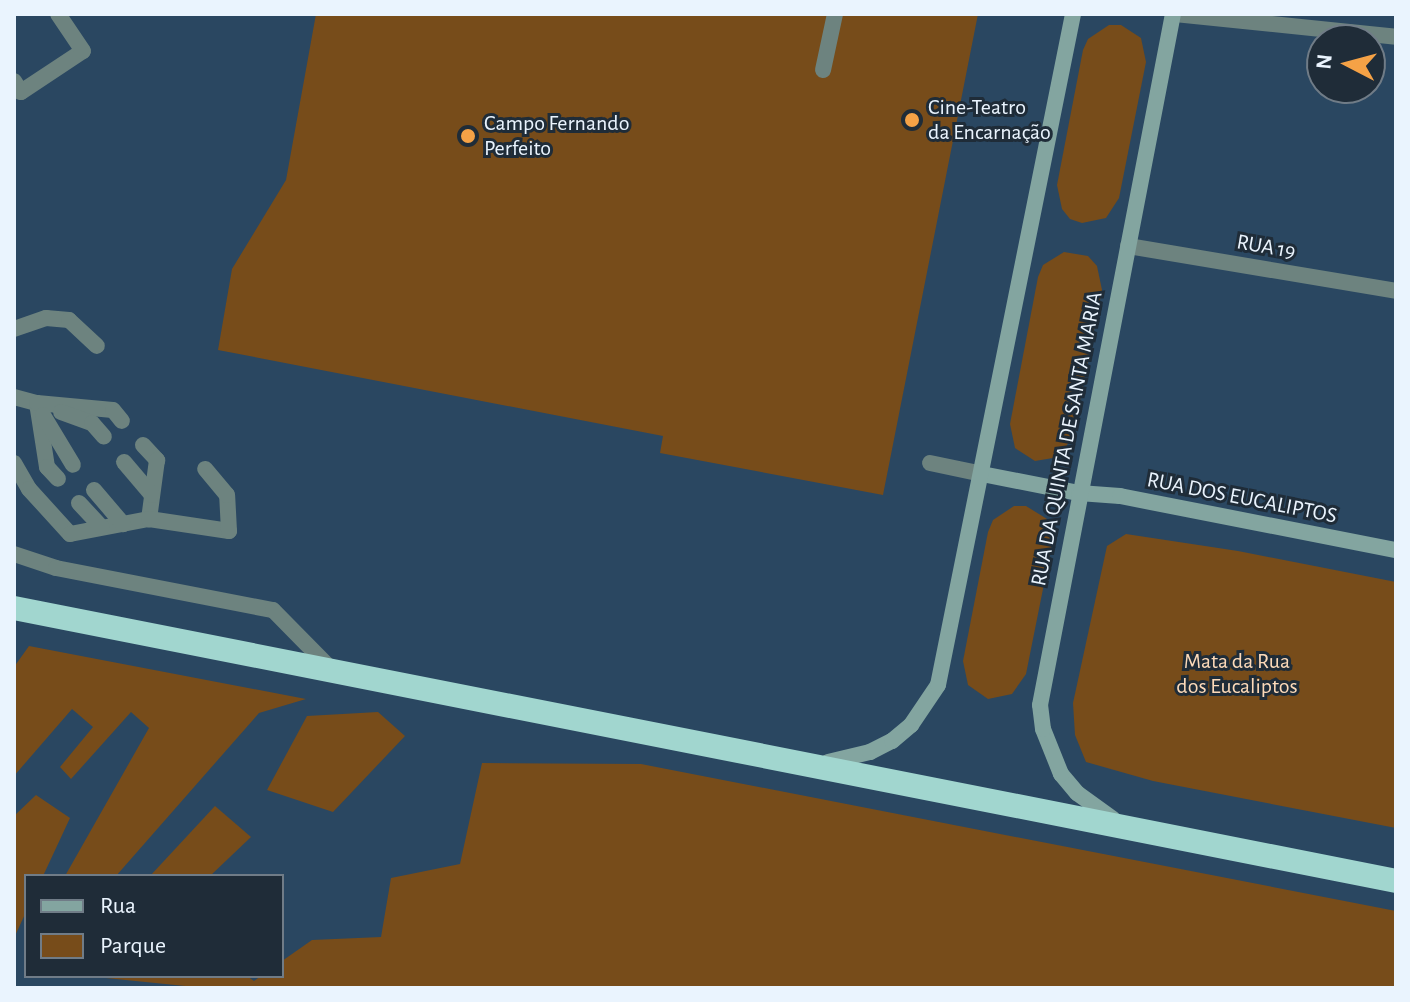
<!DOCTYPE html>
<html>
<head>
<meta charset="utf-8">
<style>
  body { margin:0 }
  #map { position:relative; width:1410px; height:1002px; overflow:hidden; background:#2a4761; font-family:"Alegreya Sans",sans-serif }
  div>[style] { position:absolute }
  .green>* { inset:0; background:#774c1a }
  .lane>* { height:16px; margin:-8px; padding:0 8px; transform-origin:8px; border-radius:8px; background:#6d837f }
  .street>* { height:16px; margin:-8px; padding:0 8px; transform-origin:8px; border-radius:8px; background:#6d837f }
  .secondary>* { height:16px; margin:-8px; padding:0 8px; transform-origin:8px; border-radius:8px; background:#83a5a0 }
  .highway>* { height:24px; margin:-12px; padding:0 12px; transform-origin:12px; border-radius:12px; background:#a1d6cf }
  .dots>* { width:22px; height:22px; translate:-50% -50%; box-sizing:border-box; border:4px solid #1f2c38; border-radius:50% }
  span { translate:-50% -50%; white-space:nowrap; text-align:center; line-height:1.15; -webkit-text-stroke:6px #1f2c38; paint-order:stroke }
  .poi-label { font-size:22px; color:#eaf4fe }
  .left { translate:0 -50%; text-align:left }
  .street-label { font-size:22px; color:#eaf4fe }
  .park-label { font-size:22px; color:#fddab9 }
  .frame { position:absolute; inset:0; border:16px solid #eaf4fe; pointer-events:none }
  .legend { position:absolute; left:24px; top:874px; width:260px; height:104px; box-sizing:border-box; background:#1f2c38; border:2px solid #707c87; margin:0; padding:10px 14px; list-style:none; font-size:24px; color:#eaf4fe }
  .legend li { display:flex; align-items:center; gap:16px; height:40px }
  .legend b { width:40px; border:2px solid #707c87 }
  .north { position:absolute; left:1306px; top:24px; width:80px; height:80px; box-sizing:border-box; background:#1f2c38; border:2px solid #707c87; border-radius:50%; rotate:276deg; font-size:22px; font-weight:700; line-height:32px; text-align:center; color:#eaf4fe }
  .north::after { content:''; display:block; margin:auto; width:28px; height:36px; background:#f5a246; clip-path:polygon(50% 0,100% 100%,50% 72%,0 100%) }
</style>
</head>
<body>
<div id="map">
  <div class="green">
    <i style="clip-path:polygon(316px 14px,978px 14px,883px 495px,660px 453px,663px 436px,218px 350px,232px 269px,286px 180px)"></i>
    <i style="clip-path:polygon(1109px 25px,1121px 25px,1141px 38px,1146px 62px,1119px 198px,1106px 218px,1082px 223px,1070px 219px,1062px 209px,1057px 185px,1083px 50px,1088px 39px)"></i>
    <i style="clip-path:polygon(1064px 252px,1088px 256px,1097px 266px,1102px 290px,1073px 436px,1059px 457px,1035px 461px,1015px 448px,1010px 424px,1038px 277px,1043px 265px)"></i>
    <i style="clip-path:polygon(1014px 506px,1026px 506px,1047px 519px,1052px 544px,1026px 674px,1012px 694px,988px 699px,968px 685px,963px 661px,988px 532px,993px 520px)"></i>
    <i style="clip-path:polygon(1126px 534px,1238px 551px,1396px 582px,1396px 828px,1153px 781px,1086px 762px,1075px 735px,1073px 703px,1107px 546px)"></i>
    <i style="clip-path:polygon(29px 646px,306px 699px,259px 713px,116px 876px,65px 876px,149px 728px,131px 712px,71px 779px,60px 767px,93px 727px,72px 709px,14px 776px,14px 667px)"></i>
    <i style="clip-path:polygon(378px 712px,405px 736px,333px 812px,267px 790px,307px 716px)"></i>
    <i style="clip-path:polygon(482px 763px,641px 764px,1396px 911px,1396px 988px,205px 988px,86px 976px,247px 976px,254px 981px,261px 976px,282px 976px,282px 961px,312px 940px,381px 937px,391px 878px,460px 864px)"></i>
    <i style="clip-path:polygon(36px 795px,70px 818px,43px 876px,26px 876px,26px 912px,14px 938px,14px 816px)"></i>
    <i style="clip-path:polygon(215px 806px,251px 837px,210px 876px,150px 876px)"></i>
  </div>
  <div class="lane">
    <i style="left:823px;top:70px;width:57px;rotate:-77.9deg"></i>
    <i style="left:14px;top:329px;width:34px;rotate:-19deg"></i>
    <i style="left:46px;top:318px;width:23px;rotate:5deg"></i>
    <i style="left:69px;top:320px;width:38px;rotate:43deg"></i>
    <i style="left:14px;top:397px;width:24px;rotate:15deg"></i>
    <i style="left:37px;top:403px;width:65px;rotate:81.1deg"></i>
    <i style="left:47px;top:467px;width:16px;rotate:47deg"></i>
    <i style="left:37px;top:403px;width:76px;rotate:5.3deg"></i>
    <i style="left:113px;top:410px;width:14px;rotate:51deg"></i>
    <i style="left:61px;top:412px;width:33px;rotate:20deg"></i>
    <i style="left:92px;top:423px;width:18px;rotate:49deg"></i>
    <i style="left:43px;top:415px;width:58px;rotate:59deg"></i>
    <i style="left:143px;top:445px;width:21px;rotate:47deg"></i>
    <i style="left:157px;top:460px;width:60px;rotate:97.7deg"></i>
    <i style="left:124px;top:462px;width:43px;rotate:49.7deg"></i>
    <i style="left:14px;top:463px;width:30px;rotate:60deg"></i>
    <i style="left:29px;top:489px;width:61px;rotate:47.7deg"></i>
    <i style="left:70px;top:534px;width:80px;rotate:-10.8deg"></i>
    <i style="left:149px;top:519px;width:81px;rotate:8.5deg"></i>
    <i style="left:229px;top:531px;width:36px;rotate:-93deg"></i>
    <i style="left:227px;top:495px;width:34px;rotate:-130deg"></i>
    <i style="left:930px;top:463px;width:53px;rotate:11.9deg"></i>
    <i style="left:94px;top:490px;width:45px;rotate:49.5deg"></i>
    <i style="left:79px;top:503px;width:33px;rotate:47deg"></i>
    <i style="left:14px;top:554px;width:44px;rotate:18.4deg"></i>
    <i style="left:56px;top:568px;width:221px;rotate:11deg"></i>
    <i style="left:273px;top:610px;width:83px;rotate:45.5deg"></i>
  </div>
  <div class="street">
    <i style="left:1175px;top:14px;width:222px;rotate:5.9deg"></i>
    <i style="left:14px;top:81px;width:13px;rotate:58deg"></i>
    <i style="left:21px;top:92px;width:74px;rotate:-33.5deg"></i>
    <i style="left:83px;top:51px;width:45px;rotate:-124deg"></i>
    <i style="left:1128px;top:246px;width:272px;rotate:9.5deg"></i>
  </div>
  <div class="secondary">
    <i style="left:982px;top:474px;width:99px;rotate:11.1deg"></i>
    <i style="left:1079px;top:493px;width:41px;rotate:4.2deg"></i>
    <i style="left:1120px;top:496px;width:281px;rotate:11.1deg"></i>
    <i style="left:828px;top:762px;width:43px;rotate:-13.4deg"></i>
    <i style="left:870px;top:752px;width:25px;rotate:-27deg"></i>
    <i style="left:892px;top:741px;width:25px;rotate:-40deg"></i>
    <i style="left:911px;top:725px;width:48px;rotate:-56deg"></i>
    <i style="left:938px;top:685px;width:684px;rotate:-78.62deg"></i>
    <i style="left:1113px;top:819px;width:44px;rotate:-144.2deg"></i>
    <i style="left:1077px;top:793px;width:25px;rotate:-130deg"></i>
    <i style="left:1061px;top:774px;width:48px;rotate:-111.8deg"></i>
    <i style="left:1043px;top:729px;width:24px;rotate:-97deg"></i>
    <i style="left:1040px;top:705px;width:704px;rotate:-79.11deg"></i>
  </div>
  <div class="highway">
    <i style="left:14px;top:608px;width:1409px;rotate:11.17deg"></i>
  </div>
  <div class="dots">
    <i style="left:912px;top:120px;background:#f5a246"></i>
    <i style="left:468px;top:136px;background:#f5a246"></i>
  </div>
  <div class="poi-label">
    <span class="left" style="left:928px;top:120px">Cine-Teatro<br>da Encarnação</span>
    <span class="left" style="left:484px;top:136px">Campo Fernando<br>Perfeito</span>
  </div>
  <div class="street-label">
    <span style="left:1266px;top:247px;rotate:10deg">RUA 19</span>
    <span style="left:1067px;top:439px;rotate:-79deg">RUA DA QUINTA DE SANTA MARIA</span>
    <span style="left:1242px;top:498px;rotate:11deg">RUA DOS EUCALIPTOS</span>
  </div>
  <div class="park-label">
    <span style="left:1237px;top:674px">Mata da Rua<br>dos Eucaliptos</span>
  </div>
  <div class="frame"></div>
  <ul class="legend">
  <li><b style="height:10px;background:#83a5a0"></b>Rua</li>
  <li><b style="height:22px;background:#774c1a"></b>Parque</li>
  </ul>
  <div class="north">N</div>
</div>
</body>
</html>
